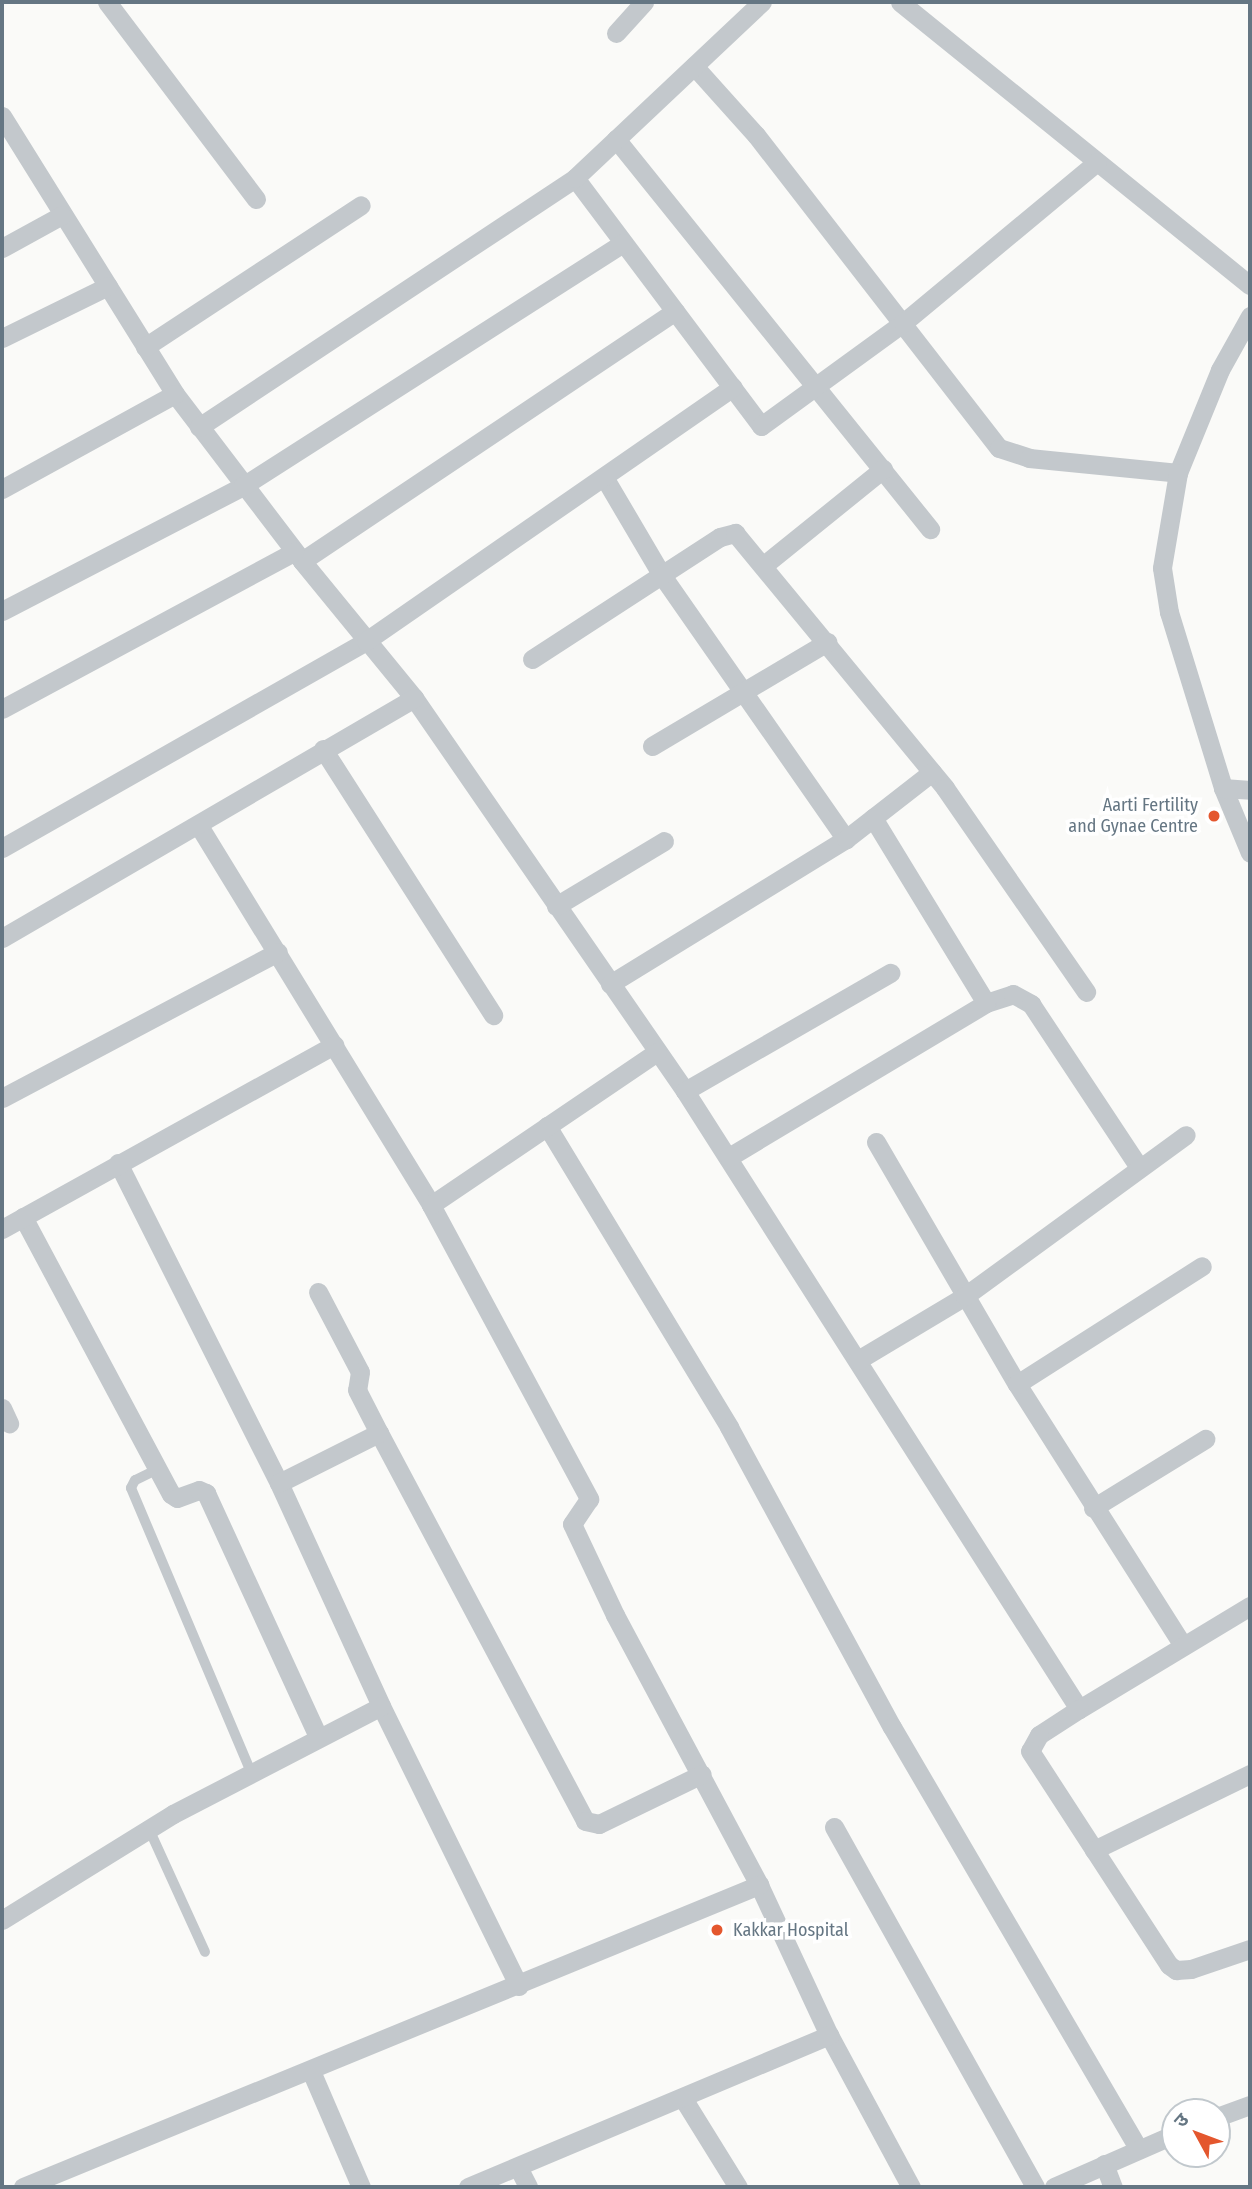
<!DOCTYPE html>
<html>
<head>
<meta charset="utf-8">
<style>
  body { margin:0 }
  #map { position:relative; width:1252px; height:2189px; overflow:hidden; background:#fafaf8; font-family:"Fira Sans Condensed","Noto Sans Devanagari",sans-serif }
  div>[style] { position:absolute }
  .service>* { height:10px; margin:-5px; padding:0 5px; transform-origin:5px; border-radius:5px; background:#c3c8cc }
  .minor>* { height:19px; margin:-9.5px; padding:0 9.5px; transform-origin:9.5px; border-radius:9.5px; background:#c3c8cc }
  .dots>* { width:19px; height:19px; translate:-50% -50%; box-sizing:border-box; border:4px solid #fff; border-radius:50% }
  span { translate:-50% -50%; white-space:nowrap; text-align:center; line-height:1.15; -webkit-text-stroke:7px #fff; paint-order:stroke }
  .poi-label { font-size:18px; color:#657683 }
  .right { translate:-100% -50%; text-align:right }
  .left { translate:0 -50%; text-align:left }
  .frame { position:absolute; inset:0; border:4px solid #657683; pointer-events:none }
  .north { position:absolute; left:1161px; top:2098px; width:70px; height:70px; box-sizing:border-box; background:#fff; border:2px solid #c1c8cd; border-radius:50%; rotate:311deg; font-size:19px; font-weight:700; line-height:28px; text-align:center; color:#657683 }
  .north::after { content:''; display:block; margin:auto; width:24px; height:32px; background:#e4572e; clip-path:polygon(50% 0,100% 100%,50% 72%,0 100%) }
</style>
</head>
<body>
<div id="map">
  <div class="service">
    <i style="left:158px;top:1469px;width:25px;rotate:154deg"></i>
    <i style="left:135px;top:1480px;width:9px;rotate:117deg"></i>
    <i style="left:131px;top:1488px;width:308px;rotate:67.1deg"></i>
    <i style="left:149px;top:1829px;width:135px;rotate:65.5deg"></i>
  </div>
  <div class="minor">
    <i style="left:107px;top:2px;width:247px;rotate:52.9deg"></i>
    <i style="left:900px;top:2px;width:450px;rotate:39deg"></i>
    <i style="left:616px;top:33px;width:42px;rotate:-47.9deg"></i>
    <i style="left:694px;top:66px;width:93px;rotate:48.1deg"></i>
    <i style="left:756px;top:135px;width:396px;rotate:52.2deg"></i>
    <i style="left:999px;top:448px;width:32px;rotate:18deg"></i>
    <i style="left:1029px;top:458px;width:150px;rotate:5.7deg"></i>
    <i style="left:2px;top:116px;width:327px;rotate:58.1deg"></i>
    <i style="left:175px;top:394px;width:210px;rotate:52.7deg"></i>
    <i style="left:302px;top:561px;width:177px;rotate:50.7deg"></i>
    <i style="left:414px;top:698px;width:477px;rotate:55.4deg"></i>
    <i style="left:685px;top:1091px;width:733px;rotate:57.48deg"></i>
    <i style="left:616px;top:139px;width:501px;rotate:51.16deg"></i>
    <i style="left:575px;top:178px;width:310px;rotate:53.1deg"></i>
    <i style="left:761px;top:426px;width:175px;rotate:-36deg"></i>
    <i style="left:903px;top:323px;width:252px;rotate:-39.7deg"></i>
    <i style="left:2px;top:248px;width:68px;rotate:-28.8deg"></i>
    <i style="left:1250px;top:316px;width:62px;rotate:119.1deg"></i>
    <i style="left:1220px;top:370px;width:111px;rotate:112.2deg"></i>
    <i style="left:1178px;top:473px;width:96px;rotate:99.6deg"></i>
    <i style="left:1162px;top:568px;width:45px;rotate:81deg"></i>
    <i style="left:1169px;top:612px;width:184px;rotate:72.9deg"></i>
    <i style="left:1223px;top:788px;width:70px;rotate:67.4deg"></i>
    <i style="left:2px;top:338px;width:118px;rotate:-26.1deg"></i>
    <i style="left:145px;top:347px;width:258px;rotate:-33.3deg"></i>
    <i style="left:199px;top:427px;width:451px;rotate:-33.5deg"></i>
    <i style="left:575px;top:178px;width:257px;rotate:-43.3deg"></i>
    <i style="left:604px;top:477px;width:116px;rotate:59.5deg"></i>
    <i style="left:663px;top:577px;width:320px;rotate:55.1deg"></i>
    <i style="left:2px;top:489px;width:197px;rotate:-28.8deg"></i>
    <i style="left:302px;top:561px;width:449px;rotate:-33.8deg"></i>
    <i style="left:764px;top:565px;width:153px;rotate:-38.9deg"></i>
    <i style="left:2px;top:611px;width:271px;rotate:-27.4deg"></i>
    <i style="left:243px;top:486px;width:451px;rotate:-32.6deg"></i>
    <i style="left:532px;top:659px;width:224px;rotate:-33deg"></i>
    <i style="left:720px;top:537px;width:16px;rotate:-15deg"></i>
    <i style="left:735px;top:533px;width:330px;rotate:50.5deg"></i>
    <i style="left:945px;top:788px;width:248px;rotate:55.3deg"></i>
    <i style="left:2px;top:709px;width:332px;rotate:-28.3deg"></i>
    <i style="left:652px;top:746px;width:204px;rotate:-30.7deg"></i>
    <i style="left:323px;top:749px;width:316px;rotate:57.4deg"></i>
    <i style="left:1223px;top:788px;width:27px;rotate:4deg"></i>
    <i style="left:199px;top:826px;width:444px;rotate:58.5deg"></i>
    <i style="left:431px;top:1205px;width:334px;rotate:61.7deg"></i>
    <i style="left:589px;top:1499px;width:30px;rotate:124deg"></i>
    <i style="left:572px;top:1524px;width:101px;rotate:64.7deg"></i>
    <i style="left:615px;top:1615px;width:306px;rotate:61.9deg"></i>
    <i style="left:759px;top:1885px;width:166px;rotate:65deg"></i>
    <i style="left:829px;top:2035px;width:173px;rotate:61.7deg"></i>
    <i style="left:2px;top:848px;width:419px;rotate:-29.6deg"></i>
    <i style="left:366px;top:641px;width:446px;rotate:-34.7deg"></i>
    <i style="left:556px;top:906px;width:126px;rotate:-31deg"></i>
    <i style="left:2px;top:938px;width:477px;rotate:-30.2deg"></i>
    <i style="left:610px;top:984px;width:277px;rotate:-31.6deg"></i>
    <i style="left:846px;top:839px;width:109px;rotate:-37.9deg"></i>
    <i style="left:986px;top:1003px;width:28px;rotate:-18deg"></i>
    <i style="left:1013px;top:994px;width:21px;rotate:29deg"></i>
    <i style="left:1031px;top:1004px;width:196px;rotate:56.5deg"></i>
    <i style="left:685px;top:1091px;width:237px;rotate:-29.9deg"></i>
    <i style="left:2px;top:1098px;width:312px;rotate:-27.9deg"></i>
    <i style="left:547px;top:1126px;width:352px;rotate:58.8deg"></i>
    <i style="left:729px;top:1427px;width:341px;rotate:61.5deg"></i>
    <i style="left:892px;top:1727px;width:489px;rotate:59.7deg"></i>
    <i style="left:876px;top:1142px;width:280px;rotate:59.8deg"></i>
    <i style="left:1017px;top:1384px;width:310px;rotate:57.6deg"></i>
    <i style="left:729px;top:1157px;width:300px;rotate:-30.9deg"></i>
    <i style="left:986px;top:1003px;width:217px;rotate:-121.4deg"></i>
    <i style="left:118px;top:1163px;width:358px;rotate:63.3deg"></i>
    <i style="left:279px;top:1483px;width:245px;rotate:65.4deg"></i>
    <i style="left:381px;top:1706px;width:312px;rotate:63.8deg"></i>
    <i style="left:431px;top:1205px;width:273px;rotate:-34.1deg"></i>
    <i style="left:23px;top:1217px;width:314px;rotate:61.9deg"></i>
    <i style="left:171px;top:1494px;width:7px;rotate:34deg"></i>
    <i style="left:177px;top:1498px;width:23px;rotate:-20deg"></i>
    <i style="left:199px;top:1490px;width:8px;rotate:23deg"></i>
    <i style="left:206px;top:1493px;width:268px;rotate:65.3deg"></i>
    <i style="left:2px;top:1229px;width:380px;rotate:-29deg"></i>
    <i style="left:318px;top:1292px;width:90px;rotate:62.3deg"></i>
    <i style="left:360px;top:1372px;width:18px;rotate:99deg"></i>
    <i style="left:357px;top:1390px;width:48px;rotate:62.9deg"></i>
    <i style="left:379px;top:1433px;width:439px;rotate:62deg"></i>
    <i style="left:585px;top:1821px;width:14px;rotate:12deg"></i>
    <i style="left:599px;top:1824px;width:114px;rotate:-25.9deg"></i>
    <i style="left:858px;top:1360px;width:125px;rotate:-30.9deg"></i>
    <i style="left:965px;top:1296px;width:273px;rotate:-36.1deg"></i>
    <i style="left:1017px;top:1384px;width:219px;rotate:-32.5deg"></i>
    <i style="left:2px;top:1408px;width:17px;rotate:65deg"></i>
    <i style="left:279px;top:1483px;width:112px;rotate:-26.6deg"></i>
    <i style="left:1093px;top:1508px;width:132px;rotate:-31.6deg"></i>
    <i style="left:1250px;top:1606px;width:200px;rotate:148.9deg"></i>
    <i style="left:1079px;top:1709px;width:48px;rotate:147deg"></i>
    <i style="left:1039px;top:1735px;width:18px;rotate:119deg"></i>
    <i style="left:1030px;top:1751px;width:255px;rotate:57deg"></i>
    <i style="left:1169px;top:1965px;width:9px;rotate:36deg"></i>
    <i style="left:1176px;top:1970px;width:15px;rotate:-4deg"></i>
    <i style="left:1191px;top:1969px;width:62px;rotate:-18.7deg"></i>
    <i style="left:834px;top:1827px;width:412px;rotate:60.8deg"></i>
    <i style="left:1094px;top:1850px;width:174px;rotate:-26deg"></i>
    <i style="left:2px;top:1920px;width:201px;rotate:-31.8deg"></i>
    <i style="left:173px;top:1814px;width:234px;rotate:-27.4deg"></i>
    <i style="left:311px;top:2071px;width:126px;rotate:66.7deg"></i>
    <i style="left:684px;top:2100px;width:102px;rotate:58.2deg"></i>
    <i style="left:1217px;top:2117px;width:35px;rotate:-20deg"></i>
    <i style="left:1104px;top:2164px;width:25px;rotate:69deg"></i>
    <i style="left:518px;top:2167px;width:22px;rotate:63deg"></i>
    <i style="left:23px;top:2187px;width:796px;rotate:-22.31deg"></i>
    <i style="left:468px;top:2187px;width:392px;rotate:-22.8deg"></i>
    <i style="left:1054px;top:2187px;width:132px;rotate:-23.7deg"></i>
  </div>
  <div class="dots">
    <i style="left:1214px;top:816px;background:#e4572e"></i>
    <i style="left:717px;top:1930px;background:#e4572e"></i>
  </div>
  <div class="poi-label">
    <span class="right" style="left:1198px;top:816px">Aarti Fertility<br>and Gynae Centre</span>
    <span class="left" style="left:733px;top:1930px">Kakkar Hospital</span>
  </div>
  <div class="frame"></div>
  <div class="north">उ</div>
</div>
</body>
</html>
